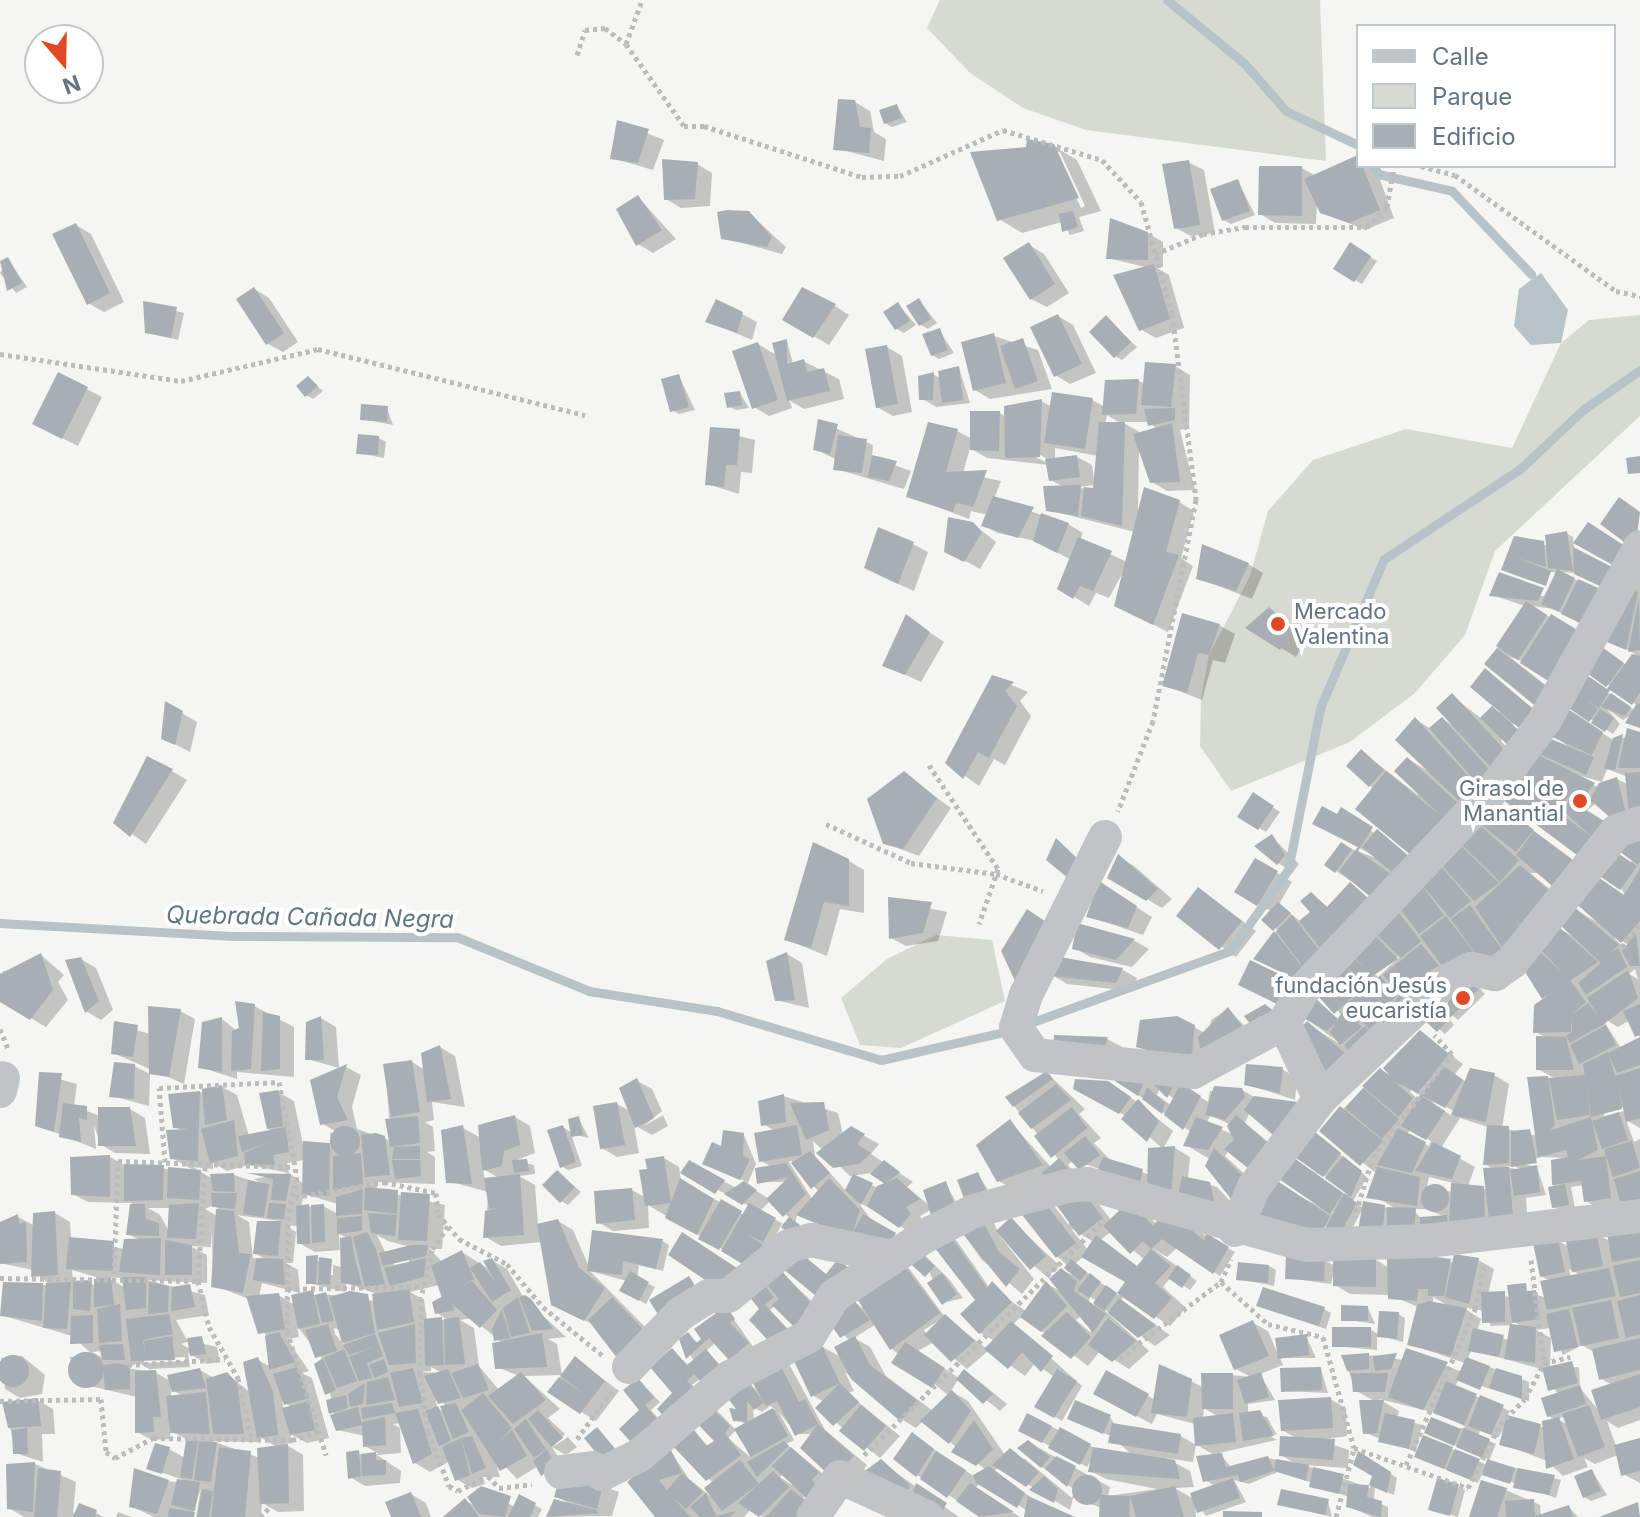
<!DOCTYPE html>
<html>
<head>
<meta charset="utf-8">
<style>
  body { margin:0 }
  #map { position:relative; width:1640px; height:1517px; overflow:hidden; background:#f5f5f1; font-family:Inter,sans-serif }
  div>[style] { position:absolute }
  .green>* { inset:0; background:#d6dbd2 }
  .water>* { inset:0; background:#b7c3c7 }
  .shadow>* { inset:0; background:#0003 }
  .stream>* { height:9px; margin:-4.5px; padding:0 4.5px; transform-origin:4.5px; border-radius:4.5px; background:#b7c3c7 }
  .building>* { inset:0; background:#a7afb4 }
  .round { border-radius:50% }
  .path>* { height:5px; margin-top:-2.5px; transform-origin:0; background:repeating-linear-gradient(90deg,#babcbe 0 4px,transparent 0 8px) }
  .street>* { height:34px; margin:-17px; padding:0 17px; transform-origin:17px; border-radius:17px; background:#c0c4c7 }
  .dots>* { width:22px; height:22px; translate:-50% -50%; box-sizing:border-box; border:4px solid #fff; border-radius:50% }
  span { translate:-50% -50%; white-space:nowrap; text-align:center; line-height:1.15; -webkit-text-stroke:8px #fff; paint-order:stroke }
  .poi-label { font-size:22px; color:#647582 }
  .left { translate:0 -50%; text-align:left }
  .right { translate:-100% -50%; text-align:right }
  .water-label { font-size:24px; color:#5f777f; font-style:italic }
  .legend { position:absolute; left:1356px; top:24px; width:260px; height:144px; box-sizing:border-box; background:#fff; border:2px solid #c1c8cd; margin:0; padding:10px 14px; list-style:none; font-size:24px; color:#647582 }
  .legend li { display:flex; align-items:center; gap:16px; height:40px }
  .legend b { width:40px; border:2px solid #c1c8cd }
  .north { position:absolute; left:24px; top:24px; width:80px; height:80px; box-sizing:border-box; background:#fff; border:2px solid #c1c8cd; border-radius:50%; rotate:160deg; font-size:22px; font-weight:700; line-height:32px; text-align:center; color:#647582 }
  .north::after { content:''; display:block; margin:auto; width:28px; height:36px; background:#e14924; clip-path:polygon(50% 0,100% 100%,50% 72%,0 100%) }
</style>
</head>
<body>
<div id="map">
  <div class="green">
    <i style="clip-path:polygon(940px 0,1320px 0,1326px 161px,1086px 130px,1023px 108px,970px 73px,927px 28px)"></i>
    <i style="clip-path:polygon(1640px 315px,1640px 416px,1495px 551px,1465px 635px,1415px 693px,1350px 742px,1231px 791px,1200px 746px,1201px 698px,1209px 655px,1250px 576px,1268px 511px,1313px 460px,1406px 429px,1512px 448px,1561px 343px,1589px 320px)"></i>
    <i style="clip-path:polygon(936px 935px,992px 940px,1005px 1001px,901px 1048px,860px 1045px,841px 998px,887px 959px)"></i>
  </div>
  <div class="water">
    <i style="clip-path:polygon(1541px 273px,1568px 310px,1561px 343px,1531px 345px,1514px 326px,1519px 289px)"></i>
  </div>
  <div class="shadow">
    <i style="clip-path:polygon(855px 102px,870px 111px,874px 132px,886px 139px,884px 161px,835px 148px)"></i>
    <i style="clip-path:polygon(897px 106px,907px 122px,892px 127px,885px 123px)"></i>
    <i style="clip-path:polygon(619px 122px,664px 140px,653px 170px,612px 158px)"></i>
    <i style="clip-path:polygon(evenodd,1053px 146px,1077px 160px,1101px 211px,1079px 217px,1084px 231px,1070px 235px,1062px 222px,1022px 233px,999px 219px,1053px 146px,1055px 152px,1060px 152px,1085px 206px,1081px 208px,1055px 152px)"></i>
    <i style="clip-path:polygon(1188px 162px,1204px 170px,1215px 233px,1191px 236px,1176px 228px)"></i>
    <i style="clip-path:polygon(697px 164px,712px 173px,710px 206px,681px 208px,666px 199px)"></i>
    <i style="clip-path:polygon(1358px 166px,1375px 166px,1394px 218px,1365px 230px,1322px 212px,1317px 201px,1316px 224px,1275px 223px,1260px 214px,1302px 168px,1316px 176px)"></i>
    <i style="clip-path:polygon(1238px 181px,1255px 215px,1231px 224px,1224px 220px)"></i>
    <i style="clip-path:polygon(638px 197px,676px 239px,653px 253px,638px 244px)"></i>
    <i style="clip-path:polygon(749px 213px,786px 247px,782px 254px,723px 238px)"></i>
    <i style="clip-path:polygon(76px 225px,91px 234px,124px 302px,104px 312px,88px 303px)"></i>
    <i style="clip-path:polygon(1148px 233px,1163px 242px,1163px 267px,1155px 267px,1169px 275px,1184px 328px,1156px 338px,1140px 329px,1145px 267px,1108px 258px)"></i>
    <i style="clip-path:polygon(1029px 245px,1044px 254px,1069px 293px,1047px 307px,1031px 299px)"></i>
    <i style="clip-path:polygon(1350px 245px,1377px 261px,1362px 284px,1335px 268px)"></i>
    <i style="clip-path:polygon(8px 259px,27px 287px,16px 293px,0 273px)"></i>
    <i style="clip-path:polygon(254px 289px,269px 298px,298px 342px,283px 352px,268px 344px)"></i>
    <i style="clip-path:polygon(919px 300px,937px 323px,928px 329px,921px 325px)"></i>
    <i style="clip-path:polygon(145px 303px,184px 313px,178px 340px,147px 332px)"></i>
    <i style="clip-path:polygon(898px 304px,916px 325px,904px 333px,897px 329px)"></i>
    <i style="clip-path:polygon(835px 306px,849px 315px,829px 345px,784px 319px)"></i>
    <i style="clip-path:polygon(742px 314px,757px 322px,752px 340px,707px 321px)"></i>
    <i style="clip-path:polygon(1058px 316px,1073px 325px,1096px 373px,1070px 384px,1055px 375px)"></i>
    <i style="clip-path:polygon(1106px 318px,1137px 347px,1122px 360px,1115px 356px)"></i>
    <i style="clip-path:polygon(939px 330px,954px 353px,939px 359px,932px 355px)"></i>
    <i style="clip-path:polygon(994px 336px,1038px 350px,1052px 389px,990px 399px,975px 390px)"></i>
    <i style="clip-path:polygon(787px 341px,793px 364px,803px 361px,839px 379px,844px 399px,804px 409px,789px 400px,792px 408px,769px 416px,754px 407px,758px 344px,778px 356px)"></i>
    <i style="clip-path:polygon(887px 347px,902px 356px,912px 412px,893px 416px,877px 407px)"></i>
    <i style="clip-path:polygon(evenodd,1175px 366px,1190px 375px,1189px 428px,1180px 430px,1195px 490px,1167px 491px,1152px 482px,1139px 446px,1138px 513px,1179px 502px,1194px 511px,1181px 558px,1193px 566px,1168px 632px,1132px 614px,1127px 565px,1109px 598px,1096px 593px,1089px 606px,1060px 588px,1071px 560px,1036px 541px,998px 533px,983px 525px,988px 515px,971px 511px,969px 519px,909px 496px,957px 431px,972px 439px,1000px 413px,1006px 417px,1041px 401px,1052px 407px,1092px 400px,1105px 407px,1139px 381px,1145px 384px,1175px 366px,1107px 415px,1122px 424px,1105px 424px,1107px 415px,1175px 366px,1122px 422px,1149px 422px,1157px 429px,1141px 433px,1122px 422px,1175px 366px,970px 448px,987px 458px,1048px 465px,1051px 480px,1063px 487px,1048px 510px,1135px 532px,1127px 562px,1080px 540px,1083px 533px,1068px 524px,994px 499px,1001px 481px,963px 473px,970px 448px,1175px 366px,1055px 448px,1098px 456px,1094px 479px,1092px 465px,1077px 457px,1055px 460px,1055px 448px,1175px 366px,1032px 450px,1047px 459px,1047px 463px,1030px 454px,1032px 450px,1175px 366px,1095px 485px,1095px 490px,1080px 488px,1080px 487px,1095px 485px)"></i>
    <i style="clip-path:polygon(959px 368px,970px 403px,936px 407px,921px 398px,933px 374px,941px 379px)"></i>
    <i style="clip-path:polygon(59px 375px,102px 397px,78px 446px,50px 432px)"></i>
    <i style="clip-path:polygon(679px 376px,695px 410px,679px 414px,672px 410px)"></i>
    <i style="clip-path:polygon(308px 378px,323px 391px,313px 399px,306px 395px)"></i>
    <i style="clip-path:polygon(740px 393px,749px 408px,736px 410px,728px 406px)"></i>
    <i style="clip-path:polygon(387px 408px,393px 425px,362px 419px)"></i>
    <i style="clip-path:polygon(820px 421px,873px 445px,872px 457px,911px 471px,904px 489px,836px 469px,837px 460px,815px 449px)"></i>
    <i style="clip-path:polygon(711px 429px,755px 440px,752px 473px,741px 472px,739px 494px,707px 484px)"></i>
    <i style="clip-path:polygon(379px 438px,386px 442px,384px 458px,358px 453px)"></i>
    <i style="clip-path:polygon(972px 523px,996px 542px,980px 569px,947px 551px)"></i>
    <i style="clip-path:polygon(1566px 533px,1573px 537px,1576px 573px,1559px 572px,1604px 593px,1640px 557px,1640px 728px,1633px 714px,1623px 720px,1607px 709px,1620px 724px,1613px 734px,1568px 704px,1588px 679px,1635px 711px,1638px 706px,1587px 670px,1610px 653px,1627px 666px,1635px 654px,1554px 609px,1531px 606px,1551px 618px,1524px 662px,1510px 657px,1567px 702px,1487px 664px,1525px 606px,1492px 595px,1544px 596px,1558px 572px,1511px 573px,1515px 538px,1548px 546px)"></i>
    <i style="clip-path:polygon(913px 544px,928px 552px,914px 591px,881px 576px)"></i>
    <i style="clip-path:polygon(1248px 564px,1263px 573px,1252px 599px,1198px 578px)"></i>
    <i style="clip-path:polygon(1269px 609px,1307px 638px,1296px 657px,1248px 628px)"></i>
    <i style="clip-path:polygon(907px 617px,944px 642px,921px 682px,884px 665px)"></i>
    <i style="clip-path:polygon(1219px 625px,1235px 634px,1225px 663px,1213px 660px,1202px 700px,1164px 685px)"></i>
    <i style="clip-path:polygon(evenodd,1486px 671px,1554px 725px,1543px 738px,1570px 748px,1553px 735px,1580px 718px,1613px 740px,1640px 734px,1640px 823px,1596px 803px,1585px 812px,1602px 844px,1502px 797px,1492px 800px,1592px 874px,1530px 873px,1567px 903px,1558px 928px,1573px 936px,1574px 909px,1597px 922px,1626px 897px,1621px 888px,1632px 861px,1621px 851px,1640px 834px,1640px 1037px,1630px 1020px,1618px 1027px,1601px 1017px,1621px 1048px,1640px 1039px,1640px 1128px,1626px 1120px,1634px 1142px,1640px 1139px,1640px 1208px,1601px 1210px,1586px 1201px,1584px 1185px,1571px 1187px,1575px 1208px,1561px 1211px,1554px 1207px,1553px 1162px,1574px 1158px,1541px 1157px,1518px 1164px,1543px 1167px,1537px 1167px,1546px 1195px,1526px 1198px,1528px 1225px,1366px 1240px,1384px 1207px,1398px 1210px,1368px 1192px,1376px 1173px,1322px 1131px,1381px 1070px,1393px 1077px,1434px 1043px,1463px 1064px,1455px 1074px,1466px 1082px,1494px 1075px,1509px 1084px,1502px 1128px,1538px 1136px,1530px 1079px,1554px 1078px,1538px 1069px,1548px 1039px,1536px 1032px,1547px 1000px,1521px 962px,1473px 981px,1485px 994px,1458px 1020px,1436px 1001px,1454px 1025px,1445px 1034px,1428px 1020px,1343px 1085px,1307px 1024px,1345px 1047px,1297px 1012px,1316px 999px,1343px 1024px,1344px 1017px,1312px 986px,1256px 958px,1277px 931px,1272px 912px,1237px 891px,1256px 860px,1292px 882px,1279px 904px,1301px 922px,1313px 912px,1311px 894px,1329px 908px,1357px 888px,1377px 906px,1385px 904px,1336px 871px,1349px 848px,1381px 860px,1330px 832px,1342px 810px,1415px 862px,1428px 863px,1370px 785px,1361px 751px,1418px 795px,1408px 759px,1428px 771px,1416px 720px,1431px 729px,1442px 719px,1454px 726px,1452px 696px,1482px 719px,1492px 709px,1505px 714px,1486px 671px,1515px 722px,1543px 741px,1524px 766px,1501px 741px,1515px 722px,1486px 671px,1607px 769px,1628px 777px,1629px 785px,1617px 779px,1599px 788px,1571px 773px,1602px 782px,1607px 769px,1486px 671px,1616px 938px,1629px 945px,1626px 949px,1615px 939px,1616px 938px,1486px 671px,1405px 952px,1378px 977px,1375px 974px,1405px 952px,1486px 671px,1635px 969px,1638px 979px,1629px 974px,1635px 969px,1486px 671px,1359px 979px,1371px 986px,1367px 989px,1359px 979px,1486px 671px,1411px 1090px,1424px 1098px,1421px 1102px,1410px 1092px,1411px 1090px,1486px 671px,1435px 1101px,1454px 1111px,1452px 1116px,1433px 1103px,1435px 1101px,1486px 671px,1632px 1105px,1633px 1109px,1604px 1116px,1604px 1112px,1632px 1105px,1486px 671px,1460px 1118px,1488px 1127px,1485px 1164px,1495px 1170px,1488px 1190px,1468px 1186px,1475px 1167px,1441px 1148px,1460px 1118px,1486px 671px,1411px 1129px,1431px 1141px,1429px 1146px,1407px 1134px,1411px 1129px,1486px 671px,1514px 1166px,1522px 1170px,1505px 1167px,1514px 1166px,1486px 671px,1429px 1177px,1453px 1183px,1452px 1192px,1427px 1186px,1429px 1177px,1486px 671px,1412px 1209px,1425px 1209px,1446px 1217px,1422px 1219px,1412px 1209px)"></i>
    <i style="clip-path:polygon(993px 677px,1028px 692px,1020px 701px,1031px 716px,1005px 765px,994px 759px,979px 786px,947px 763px)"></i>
    <i style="clip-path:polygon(166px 704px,197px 722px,190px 752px,163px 738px)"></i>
    <i style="clip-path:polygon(172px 771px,187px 780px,146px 844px,115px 822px)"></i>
    <i style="clip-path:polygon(904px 774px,951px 808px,919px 856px,884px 843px)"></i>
    <i style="clip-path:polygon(1254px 795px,1280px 812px,1266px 832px,1240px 816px)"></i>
    <i style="clip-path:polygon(1272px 837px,1299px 864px,1293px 872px,1278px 863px)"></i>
    <i style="clip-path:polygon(1119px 857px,1134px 866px,1172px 899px,1162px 908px,1110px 877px)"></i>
    <i style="clip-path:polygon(849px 861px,864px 870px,864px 913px,840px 909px,827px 956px,787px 940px)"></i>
    <i style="clip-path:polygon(1199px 889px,1256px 931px,1236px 957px,1179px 916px)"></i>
    <i style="clip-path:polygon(1114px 893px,1152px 917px,1143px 935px,1088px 916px)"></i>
    <i style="clip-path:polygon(890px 900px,947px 912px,938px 941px,906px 946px,891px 938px)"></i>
    <i style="clip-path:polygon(1078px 926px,1135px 941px,1149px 949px,1132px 967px,1090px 957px,1075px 948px)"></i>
    <i style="clip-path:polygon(787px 954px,802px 963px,809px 1008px,776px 1000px)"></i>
    <i style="clip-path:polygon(41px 955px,64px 975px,58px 982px,68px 1000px,46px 1027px,0 1000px,3px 971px,21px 970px)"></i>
    <i style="clip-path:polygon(1055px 958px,1123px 970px,1137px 978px,1132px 991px,1067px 984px,1052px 975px)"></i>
    <i style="clip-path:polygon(81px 959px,96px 968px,113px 1010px,101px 1020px,86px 1011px)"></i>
    <i style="clip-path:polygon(254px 1006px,294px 1027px,294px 1077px,237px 1072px,237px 1079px,200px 1067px,222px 1019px,237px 1031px)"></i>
    <i style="clip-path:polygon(1228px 1009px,1264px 1046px,1220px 1073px,1138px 1046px,1194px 1027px,1208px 1035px,1211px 1020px)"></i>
    <i style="clip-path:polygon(180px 1011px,195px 1019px,184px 1084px,113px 1053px,115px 1024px,150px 1034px)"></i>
    <i style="clip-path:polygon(321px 1018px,336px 1027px,339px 1068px,307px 1059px)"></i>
    <i style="clip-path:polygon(1056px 1037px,1107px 1039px,1122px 1047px,1118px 1060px)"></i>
    <i style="clip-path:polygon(evenodd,440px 1047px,455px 1056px,465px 1107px,432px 1102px,434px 1120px,425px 1122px,433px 1127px,435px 1151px,427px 1152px,435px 1157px,435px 1184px,377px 1182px,377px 1190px,445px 1205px,442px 1249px,429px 1248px,442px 1262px,462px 1252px,490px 1270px,491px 1260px,507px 1269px,524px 1298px,566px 1337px,548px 1339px,557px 1344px,562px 1375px,524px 1376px,560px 1409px,548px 1418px,565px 1434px,553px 1447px,568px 1437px,577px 1447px,566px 1455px,552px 1447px,569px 1474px,619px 1492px,612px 1516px,549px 1517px,555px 1501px,568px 1503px,556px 1496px,559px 1485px,538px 1466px,517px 1479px,493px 1453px,500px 1477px,483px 1477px,485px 1484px,472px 1488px,456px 1479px,450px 1461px,430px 1472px,415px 1463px,401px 1423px,393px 1424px,400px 1428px,401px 1453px,377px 1455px,401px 1471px,400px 1483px,365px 1486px,350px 1477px,349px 1454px,379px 1454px,365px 1446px,365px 1436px,337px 1430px,324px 1361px,297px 1326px,299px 1337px,287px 1339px,309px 1371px,302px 1373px,312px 1378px,329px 1438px,307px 1443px,290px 1434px,293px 1443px,285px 1444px,303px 1455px,304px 1511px,278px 1512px,262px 1503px,261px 1517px,196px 1517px,201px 1488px,192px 1517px,154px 1517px,131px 1506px,167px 1481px,195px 1484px,149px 1468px,169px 1449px,185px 1458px,188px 1440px,171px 1431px,169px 1439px,152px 1440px,137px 1432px,137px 1397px,73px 1382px,70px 1357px,93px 1355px,72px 1336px,1px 1315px,5px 1284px,50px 1285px,33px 1270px,0 1263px,0 1223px,18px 1217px,35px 1226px,55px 1213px,70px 1222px,71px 1239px,124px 1249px,140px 1240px,128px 1234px,132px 1203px,88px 1202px,73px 1194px,110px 1157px,126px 1166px,195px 1171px,172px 1158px,184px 1132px,175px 1127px,199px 1093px,222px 1087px,237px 1095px,249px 1136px,270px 1132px,262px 1095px,278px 1092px,294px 1101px,305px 1154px,305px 1144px,331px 1145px,330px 1133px,337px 1132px,321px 1123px,312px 1081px,346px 1067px,361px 1075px,352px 1107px,357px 1129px,391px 1141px,385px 1066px,412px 1062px,425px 1070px,440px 1047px,304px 1160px,304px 1184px,289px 1173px,254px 1179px,264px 1185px,234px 1175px,213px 1179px,193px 1167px,213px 1169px,213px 1163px,227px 1171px,249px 1165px,289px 1173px,287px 1163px,304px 1160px,440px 1047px,304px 1194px,338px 1204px,338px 1214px,323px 1206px,301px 1207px,304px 1194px,440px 1047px,214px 1205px,218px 1208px,217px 1216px,205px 1209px,214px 1205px,440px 1047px,148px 1208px,171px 1208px,169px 1231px,160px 1215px,148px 1208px,440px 1047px,237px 1215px,280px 1221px,255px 1253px,268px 1261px,253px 1258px,249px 1222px,237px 1215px,440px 1047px,284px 1225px,298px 1226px,299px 1243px,315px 1252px,340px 1250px,339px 1234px,348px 1238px,341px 1267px,308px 1258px,308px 1283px,345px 1292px,346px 1283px,374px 1293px,375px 1301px,325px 1294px,293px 1297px,295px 1305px,278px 1295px,259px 1297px,262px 1283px,300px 1293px,298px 1270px,286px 1263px,293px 1263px,296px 1232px,284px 1225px,440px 1047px,212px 1231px,213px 1285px,249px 1299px,267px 1338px,271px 1367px,258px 1360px,251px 1393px,227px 1374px,214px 1378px,200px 1370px,170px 1381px,150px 1369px,190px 1367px,188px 1353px,207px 1364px,220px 1362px,217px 1347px,187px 1340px,176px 1320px,209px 1315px,205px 1295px,147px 1280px,207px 1283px,207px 1255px,190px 1246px,211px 1247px,212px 1231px,440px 1047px,377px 1235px,388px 1241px,418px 1249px,386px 1254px,377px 1235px,440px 1047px,408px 1258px,409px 1262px,394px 1265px,394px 1261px,408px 1258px,440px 1047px,329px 1265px,333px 1265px,333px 1275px,329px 1275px,329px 1265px,440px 1047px,72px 1270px,96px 1277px,96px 1285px,73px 1283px,72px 1270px,440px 1047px,106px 1277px,124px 1278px,126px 1288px,106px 1277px,440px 1047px,439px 1285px,444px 1298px,437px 1313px,448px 1320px,427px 1320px,424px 1300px,410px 1292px,439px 1285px,440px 1047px,472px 1318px,502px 1343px,497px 1367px,519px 1376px,499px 1390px,479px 1366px,474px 1328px,460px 1320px,472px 1318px,440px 1047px,334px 1328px,340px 1330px,344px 1345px,335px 1334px,334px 1328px,440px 1047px,190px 1341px,190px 1349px,181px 1344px,190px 1341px,440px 1047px,102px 1351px,103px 1358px,92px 1352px,102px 1351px,440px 1047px,185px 1357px,185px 1361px,144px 1363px,144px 1359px,185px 1357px,440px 1047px,139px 1363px,154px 1372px,126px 1368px,139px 1363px,440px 1047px,431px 1367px,442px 1373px,416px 1372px,431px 1371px,431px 1367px,440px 1047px,171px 1389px,184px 1397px,171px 1396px,171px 1389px,440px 1047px,435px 1394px,447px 1407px,445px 1412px,437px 1408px,435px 1394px,440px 1047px,282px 1401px,288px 1405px,293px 1408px,284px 1410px,282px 1401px,440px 1047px,258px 1436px,277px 1447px,260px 1458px,212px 1441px,259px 1442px,258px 1436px)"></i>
    <i style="clip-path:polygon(134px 1066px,150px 1074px,149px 1106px,112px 1096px)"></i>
    <i style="clip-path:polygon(1282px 1069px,1297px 1078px,1295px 1100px,1246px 1084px)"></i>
    <i style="clip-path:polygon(evenodd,1160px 1071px,1208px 1102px,1210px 1091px,1242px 1090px,1256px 1098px,1245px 1123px,1290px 1160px,1229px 1150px,1225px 1156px,1264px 1192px,1186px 1145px,1191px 1132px,1117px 1080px,1160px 1071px,1160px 1088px,1175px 1100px,1172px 1106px,1157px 1095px,1160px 1088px,1160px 1071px,1210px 1115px,1231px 1125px,1234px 1135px,1207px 1123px,1210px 1115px)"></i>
    <i style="clip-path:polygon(evenodd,1047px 1073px,1085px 1109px,1079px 1114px,1101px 1138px,1094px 1143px,1112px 1162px,1150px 1175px,1150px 1150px,1175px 1148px,1190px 1157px,1188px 1178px,1217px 1187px,1232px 1203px,1230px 1213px,1073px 1160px,1068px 1165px,1112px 1221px,1145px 1211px,1157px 1225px,1182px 1222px,1235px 1252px,1220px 1276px,1177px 1248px,1167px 1257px,1152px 1248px,1197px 1281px,1190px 1290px,1171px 1277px,1163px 1287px,1186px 1308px,1170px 1326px,1124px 1296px,1120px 1301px,1170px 1335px,1155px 1346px,1100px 1306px,1149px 1351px,1129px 1369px,1100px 1351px,1088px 1366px,1022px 1316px,1013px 1324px,1082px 1386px,1062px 1421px,1037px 1406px,1054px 1377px,1035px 1363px,1025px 1376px,989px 1350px,967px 1369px,934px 1342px,918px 1351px,959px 1378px,964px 1372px,979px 1381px,1007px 1404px,1000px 1411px,959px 1378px,951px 1391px,968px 1401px,1005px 1455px,1025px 1459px,1072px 1498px,1075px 1490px,1042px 1467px,1028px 1442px,1110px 1487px,1108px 1496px,1157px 1489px,1106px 1479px,1090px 1471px,1091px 1460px,1087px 1467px,1021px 1430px,1028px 1415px,1097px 1449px,1133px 1456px,1111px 1436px,1076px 1422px,1110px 1417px,1115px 1425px,1181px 1436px,1196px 1445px,1193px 1462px,1166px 1458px,1190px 1471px,1194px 1487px,1175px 1488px,1194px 1499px,1215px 1486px,1205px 1480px,1216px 1456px,1197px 1445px,1195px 1424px,1157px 1414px,1152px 1424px,1110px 1402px,1107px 1373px,1155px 1400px,1191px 1381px,1204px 1388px,1232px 1375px,1251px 1377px,1236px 1369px,1253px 1323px,1268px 1331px,1277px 1352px,1306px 1336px,1316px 1358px,1280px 1358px,1283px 1365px,1260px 1374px,1275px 1400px,1248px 1404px,1248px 1414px,1267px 1417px,1277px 1435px,1265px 1433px,1277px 1440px,1219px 1453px,1231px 1467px,1267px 1458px,1296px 1464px,1281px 1455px,1298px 1439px,1282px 1430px,1330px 1399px,1346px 1408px,1347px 1436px,1318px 1440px,1349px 1450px,1348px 1468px,1304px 1465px,1370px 1488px,1374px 1475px,1365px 1457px,1397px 1478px,1394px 1495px,1375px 1487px,1374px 1501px,1388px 1507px,1388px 1517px,1372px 1517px,1348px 1506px,1349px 1497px,1280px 1471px,1249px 1484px,1234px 1480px,1246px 1502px,1206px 1516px,1195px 1501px,1196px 1517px,1101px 1517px,1102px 1508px,1073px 1498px,1070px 1510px,999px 1467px,994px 1471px,1039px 1503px,1070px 1517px,1026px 1517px,1027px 1511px,982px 1479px,975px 1489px,1020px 1517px,983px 1517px,917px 1475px,913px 1435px,975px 1477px,986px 1470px,923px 1421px,916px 1428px,901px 1419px,845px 1372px,854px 1391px,847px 1393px,900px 1436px,880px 1458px,818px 1408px,824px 1402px,812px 1395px,821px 1346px,841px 1357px,850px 1341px,832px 1323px,776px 1305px,770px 1310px,799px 1341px,682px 1235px,754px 1281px,780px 1272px,828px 1316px,797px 1252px,862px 1308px,908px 1267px,945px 1317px,987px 1349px,995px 1341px,980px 1333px,977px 1300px,934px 1243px,954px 1237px,989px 1287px,1026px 1311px,1047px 1284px,1062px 1292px,1061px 1270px,1082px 1279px,1057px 1256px,1014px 1190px,999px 1181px,1010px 1122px,1051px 1167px,1059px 1160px,1014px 1106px,1047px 1073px,1051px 1195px,1071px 1222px,1068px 1224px,1055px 1207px,1051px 1195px,1047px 1073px,1072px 1229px,1094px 1242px,1088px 1250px,1072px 1230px,1072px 1229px,1047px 1073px,1111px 1232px,1145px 1260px,1139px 1268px,1100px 1240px,1111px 1232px,1047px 1073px,1084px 1256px,1128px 1281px,1118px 1295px,1075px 1264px,1084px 1256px,1047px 1073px,1090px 1297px,1097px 1301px,1094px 1305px,1089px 1301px,1090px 1297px,1047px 1073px,1081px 1316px,1092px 1330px,1090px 1332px,1076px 1320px,1081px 1316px,1047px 1073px,940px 1320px,927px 1335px,924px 1330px,940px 1320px,1047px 1073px,876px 1324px,892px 1349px,949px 1396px,933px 1411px,886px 1376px,870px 1347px,854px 1338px,876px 1324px,1047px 1073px,1204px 1408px,1219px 1417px,1203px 1419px,1204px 1408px)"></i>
    <i style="clip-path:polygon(41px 1074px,77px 1084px,74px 1106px,100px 1116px,130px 1109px,145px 1118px,150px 1154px,115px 1153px,100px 1144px,94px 1125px,96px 1149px,37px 1125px)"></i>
    <i style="clip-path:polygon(637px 1081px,652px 1089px,662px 1111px,644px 1126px,663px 1115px,668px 1126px,652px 1135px,634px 1125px,639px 1153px,617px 1157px,602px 1148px,617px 1104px,630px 1111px)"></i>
    <i style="clip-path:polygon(1075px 1088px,1124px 1092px,1173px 1131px,1163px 1149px,1126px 1116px)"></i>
    <i style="clip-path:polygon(evenodd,783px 1096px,838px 1113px,843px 1135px,852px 1129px,879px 1144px,871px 1154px,913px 1182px,907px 1187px,930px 1206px,946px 1184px,961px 1211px,932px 1209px,920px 1216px,925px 1224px,915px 1235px,857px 1201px,873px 1222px,902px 1239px,866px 1245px,797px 1214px,793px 1234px,782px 1224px,757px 1270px,648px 1205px,649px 1228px,613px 1231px,598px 1222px,632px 1190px,646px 1198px,649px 1170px,664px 1158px,679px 1167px,681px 1181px,744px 1215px,749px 1206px,683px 1172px,690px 1162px,736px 1188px,747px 1182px,712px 1167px,744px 1135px,756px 1164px,747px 1185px,769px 1199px,786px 1182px,759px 1182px,772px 1167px,761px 1161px,775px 1131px,763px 1124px,783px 1096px,800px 1118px,807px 1133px,801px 1130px,800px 1118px,783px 1096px,813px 1141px,850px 1176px,872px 1173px,888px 1184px,878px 1188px,854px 1177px,847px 1192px,815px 1156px,813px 1141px,783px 1096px,791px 1161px,819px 1192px,812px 1199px,789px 1162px,791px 1161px,783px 1096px,770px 1201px,790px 1218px,785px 1225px,760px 1211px,770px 1201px)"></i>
    <i style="clip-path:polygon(evenodd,515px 1117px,530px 1126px,535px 1153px,514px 1161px,534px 1165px,535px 1174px,519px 1176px,535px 1185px,538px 1226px,558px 1221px,573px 1230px,590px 1269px,662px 1241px,669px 1245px,663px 1271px,639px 1265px,637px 1278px,655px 1287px,646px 1304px,622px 1291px,627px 1281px,590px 1271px,646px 1328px,620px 1352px,595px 1325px,569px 1313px,542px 1242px,501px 1246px,486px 1237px,488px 1192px,448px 1181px,463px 1128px,481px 1138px,515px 1117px,483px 1169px,499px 1178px,485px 1180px,483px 1169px)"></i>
    <i style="clip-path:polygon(579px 1119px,589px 1138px,571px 1134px,582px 1166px,568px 1170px,561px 1166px,563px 1127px,572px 1133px)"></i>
    <i style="clip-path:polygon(evenodd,1322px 1139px,1367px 1177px,1353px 1201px,1363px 1208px,1344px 1244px,1291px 1192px,1335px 1214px,1282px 1178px,1295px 1161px,1316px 1173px,1322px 1139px,1318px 1172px,1348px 1191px,1346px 1195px,1316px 1174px,1318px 1172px)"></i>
    <i style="clip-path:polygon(557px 1172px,581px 1192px,568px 1205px,561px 1201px)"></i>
    <i style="clip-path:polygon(978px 1174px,995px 1201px,976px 1209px)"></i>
    <i style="clip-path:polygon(1011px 1220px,1060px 1266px,1047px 1277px,1000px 1236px,1034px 1279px,1022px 1294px,981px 1259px,956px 1223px,993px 1221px,998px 1232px)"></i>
    <i style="clip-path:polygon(evenodd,1640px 1223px,1640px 1420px,1618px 1428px,1607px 1421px,1616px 1446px,1640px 1440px,1640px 1483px,1623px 1474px,1618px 1455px,1595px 1464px,1584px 1458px,1588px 1467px,1563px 1476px,1547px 1461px,1502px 1444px,1506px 1425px,1498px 1438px,1480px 1430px,1478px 1436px,1496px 1444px,1489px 1461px,1561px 1480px,1556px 1498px,1483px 1472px,1478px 1483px,1423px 1460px,1452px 1449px,1487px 1465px,1488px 1459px,1433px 1436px,1466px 1427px,1440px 1414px,1379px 1399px,1399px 1411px,1397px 1418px,1422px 1425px,1416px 1452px,1365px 1433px,1376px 1402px,1355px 1390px,1348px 1369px,1368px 1355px,1404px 1360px,1407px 1350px,1462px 1372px,1465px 1363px,1409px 1344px,1418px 1307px,1390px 1295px,1350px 1294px,1335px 1285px,1335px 1266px,1331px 1284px,1287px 1278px,1325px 1260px,1335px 1266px,1375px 1259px,1389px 1268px,1478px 1260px,1494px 1269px,1488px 1294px,1511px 1297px,1509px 1287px,1547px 1298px,1550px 1281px,1541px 1276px,1557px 1240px,1569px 1247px,1595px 1233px,1610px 1241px,1640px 1223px,1569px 1269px,1580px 1275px,1571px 1277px,1569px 1269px,1640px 1223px,1433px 1297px,1451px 1307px,1433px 1304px,1433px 1297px,1640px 1223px,1462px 1307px,1484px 1311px,1491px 1326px,1512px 1325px,1509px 1340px,1477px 1331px,1481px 1319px,1462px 1307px,1640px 1223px,1512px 1320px,1524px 1328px,1512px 1326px,1512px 1320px,1640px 1223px,1551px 1328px,1563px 1355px,1582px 1345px,1594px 1352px,1600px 1378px,1612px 1385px,1601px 1413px,1580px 1388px,1579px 1367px,1550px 1369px,1551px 1338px,1536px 1330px,1551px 1328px,1640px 1223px,1471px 1350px,1545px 1370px,1558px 1395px,1548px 1416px,1556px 1420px,1545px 1428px,1507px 1417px,1510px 1411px,1455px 1387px,1459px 1379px,1529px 1401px,1529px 1382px,1468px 1359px,1471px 1350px,1640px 1223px,1565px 1416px,1569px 1425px,1557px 1419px,1565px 1416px)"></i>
    <i style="clip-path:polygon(920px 1251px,949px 1279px,963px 1298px,943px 1303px)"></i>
    <i style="clip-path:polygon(1269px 1266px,1276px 1270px,1274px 1286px,1238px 1279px)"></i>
    <i style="clip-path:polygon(evenodd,726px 1308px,754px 1348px,737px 1363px,716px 1342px,706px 1351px,727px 1372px,712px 1386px,701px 1378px,692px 1385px,736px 1430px,728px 1438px,750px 1457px,737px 1429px,745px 1425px,732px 1410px,741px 1411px,723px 1388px,741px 1374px,756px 1390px,748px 1369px,774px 1355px,789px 1364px,825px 1430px,867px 1465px,857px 1479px,881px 1462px,959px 1517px,937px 1517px,871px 1487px,855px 1478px,849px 1485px,833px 1476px,803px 1447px,813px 1434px,797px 1434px,778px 1411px,794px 1440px,786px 1444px,833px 1482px,826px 1490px,835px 1499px,826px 1508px,802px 1496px,824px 1517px,763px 1517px,751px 1509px,744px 1517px,657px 1517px,629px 1483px,641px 1474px,636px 1468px,670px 1450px,689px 1479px,717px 1501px,707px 1488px,713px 1483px,670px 1440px,689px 1426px,709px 1447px,717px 1441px,692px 1416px,680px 1427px,660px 1409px,675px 1393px,652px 1367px,672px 1350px,689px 1366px,694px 1361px,681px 1340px,688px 1334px,698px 1343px,704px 1339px,697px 1330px,726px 1308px,770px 1406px,775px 1409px,754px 1420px,753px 1407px,762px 1412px,770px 1406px,726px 1308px,784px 1474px,793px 1483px,792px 1485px,780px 1477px,784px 1474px)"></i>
    <i style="clip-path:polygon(1368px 1308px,1375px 1324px,1343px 1319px)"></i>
    <i style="clip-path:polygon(1266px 1309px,1324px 1309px,1331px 1313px,1326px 1329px)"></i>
    <i style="clip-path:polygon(1398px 1314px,1405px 1318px,1403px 1342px,1377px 1335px,1377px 1350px,1334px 1346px,1370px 1329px,1379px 1335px)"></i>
    <i style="clip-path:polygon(22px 1356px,45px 1375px,42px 1394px,20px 1398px,5px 1389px,1px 1358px)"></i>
    <i style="clip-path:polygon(575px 1358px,619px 1391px,596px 1421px,549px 1392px)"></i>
    <i style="clip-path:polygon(1321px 1369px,1328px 1393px,1283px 1391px)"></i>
    <i style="clip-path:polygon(639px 1380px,660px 1402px,651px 1410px,670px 1432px,642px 1410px)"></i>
    <i style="clip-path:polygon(37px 1400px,53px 1409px,55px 1434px,42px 1434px,43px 1462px,15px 1453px,10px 1427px)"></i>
    <i style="clip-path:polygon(35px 1464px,76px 1482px,73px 1514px,80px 1505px,104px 1517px,24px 1517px,9px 1508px)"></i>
    <i style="clip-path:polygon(1592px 1471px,1607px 1495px,1591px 1501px,1584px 1497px)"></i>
    <i style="clip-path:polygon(1438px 1480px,1465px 1490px,1458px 1517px,1430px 1509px)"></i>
    <i style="clip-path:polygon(482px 1489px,515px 1507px,520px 1497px,542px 1509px,538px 1517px,446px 1517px,466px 1501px,478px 1508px)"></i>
    <i style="clip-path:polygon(1506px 1490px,1540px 1505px,1541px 1516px,1569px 1507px,1578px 1517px,1472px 1517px)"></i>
    <i style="clip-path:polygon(411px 1494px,426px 1503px,431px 1517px,393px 1517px)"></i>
    <i style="clip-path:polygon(1328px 1501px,1332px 1517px,1280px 1504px)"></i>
    <i style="clip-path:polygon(118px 1512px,132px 1517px,116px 1517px)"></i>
  </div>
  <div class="stream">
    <i style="left:1167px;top:0;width:99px;rotate:39.3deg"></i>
    <i style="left:1244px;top:63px;width:64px;rotate:48.8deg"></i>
    <i style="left:1286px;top:111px;width:80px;rotate:25.3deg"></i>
    <i style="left:1374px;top:166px;width:9px;rotate:63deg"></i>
    <i style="left:1378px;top:174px;width:76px;rotate:12.9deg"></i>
    <i style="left:1452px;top:191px;width:115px;rotate:46.4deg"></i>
    <i style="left:0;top:923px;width:235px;rotate:3.2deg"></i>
    <i style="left:235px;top:936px;width:222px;rotate:0.3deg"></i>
    <i style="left:457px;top:937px;width:143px;rotate:22.2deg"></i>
    <i style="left:589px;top:991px;width:130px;rotate:8.9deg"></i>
    <i style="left:717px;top:1011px;width:171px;rotate:16.6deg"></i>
    <i style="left:881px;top:1060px;width:131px;rotate:-12.8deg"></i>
    <i style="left:1027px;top:1024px;width:216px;rotate:-19.8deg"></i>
    <i style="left:1230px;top:951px;width:100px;rotate:-54.4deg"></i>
    <i style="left:1288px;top:870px;width:165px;rotate:-78.8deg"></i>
    <i style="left:1320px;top:708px;width:162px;rotate:-66.8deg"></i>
    <i style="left:1384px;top:559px;width:163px;rotate:-33.5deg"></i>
    <i style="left:1520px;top:469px;width:88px;rotate:-43.2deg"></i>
    <i style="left:1584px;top:409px;width:68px;rotate:-34.9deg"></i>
  </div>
  <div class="building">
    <i style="clip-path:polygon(838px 99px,855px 100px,860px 127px,871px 128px,869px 153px,833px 150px)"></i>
    <i style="clip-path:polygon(897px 104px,902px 118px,884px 124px,879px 110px)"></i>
    <i style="clip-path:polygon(617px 120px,649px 129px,638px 163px,610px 159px)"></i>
    <i style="clip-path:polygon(1027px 139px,1054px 144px,1079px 198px,997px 221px,970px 152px,1026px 147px)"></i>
    <i style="clip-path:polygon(1358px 155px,1380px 210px,1349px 223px,1320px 213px,1304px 179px)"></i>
    <i style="clip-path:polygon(662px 159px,698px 162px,695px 199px,664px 200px)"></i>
    <i style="clip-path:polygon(1189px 160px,1200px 225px,1174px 229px,1162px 164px)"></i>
    <i style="clip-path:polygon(1259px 166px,1302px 166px,1302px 216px,1258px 215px)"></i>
    <i style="clip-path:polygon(1238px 179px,1250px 211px,1222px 221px,1210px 189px)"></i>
    <i style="clip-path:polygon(638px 195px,662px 230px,636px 246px,616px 209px)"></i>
    <i style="clip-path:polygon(727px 210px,749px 211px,772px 237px,767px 247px,721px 239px,717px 212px)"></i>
    <i style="clip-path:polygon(1073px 211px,1078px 227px,1062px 232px,1059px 214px)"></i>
    <i style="clip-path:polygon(1110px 218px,1148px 232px,1148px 260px,1106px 259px)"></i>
    <i style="clip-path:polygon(76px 223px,110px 293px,87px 305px,52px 234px)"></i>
    <i style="clip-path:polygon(1029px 242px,1055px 284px,1030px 300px,1003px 258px)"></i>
    <i style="clip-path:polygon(1350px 242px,1371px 256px,1354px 282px,1333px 269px)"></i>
    <i style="clip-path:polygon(8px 257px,22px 283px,7px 291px,0 261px)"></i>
    <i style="clip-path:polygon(1154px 264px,1170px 319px,1139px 331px,1113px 275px)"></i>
    <i style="clip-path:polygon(254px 287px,284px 333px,266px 345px,236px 299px)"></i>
    <i style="clip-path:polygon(802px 287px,836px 304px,813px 338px,782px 320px)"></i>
    <i style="clip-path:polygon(919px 298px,931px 319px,919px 326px,906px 306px)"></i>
    <i style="clip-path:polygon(716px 299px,743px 312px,737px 333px,705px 322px)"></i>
    <i style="clip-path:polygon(143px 301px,177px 307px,171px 338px,145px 333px)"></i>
    <i style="clip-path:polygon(898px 302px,910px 321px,895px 330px,883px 312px)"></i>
    <i style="clip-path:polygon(1058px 314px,1082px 364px,1054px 377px,1030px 327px)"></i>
    <i style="clip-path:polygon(1106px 315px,1131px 342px,1114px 358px,1089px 332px)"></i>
    <i style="clip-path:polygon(940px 328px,948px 350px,931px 356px,922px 334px)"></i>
    <i style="clip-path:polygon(994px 333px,1006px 383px,973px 391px,961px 342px)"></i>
    <i style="clip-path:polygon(1023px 338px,1038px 381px,1015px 389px,1000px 346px)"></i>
    <i style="clip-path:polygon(787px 339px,787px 364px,804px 359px,807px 372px,824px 368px,830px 391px,787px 401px,772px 343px)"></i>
    <i style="clip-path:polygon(758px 342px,778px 400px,752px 409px,732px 351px)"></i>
    <i style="clip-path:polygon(887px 345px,898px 404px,876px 408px,865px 349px)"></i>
    <i style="clip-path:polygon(1145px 362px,1176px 364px,1171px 407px,1141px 405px)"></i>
    <i style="clip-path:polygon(959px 366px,963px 400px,942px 403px,938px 371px)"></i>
    <i style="clip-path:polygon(58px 372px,88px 387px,62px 439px,32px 424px)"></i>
    <i style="clip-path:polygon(934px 372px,933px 400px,919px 400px,918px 376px)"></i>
    <i style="clip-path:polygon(679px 374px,689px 407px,670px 412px,661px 379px)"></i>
    <i style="clip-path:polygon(308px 376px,318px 386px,305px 397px,296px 386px)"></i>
    <i style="clip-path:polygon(1139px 379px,1136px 414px,1102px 415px,1105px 380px)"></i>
    <i style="clip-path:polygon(740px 391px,742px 405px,727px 408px,724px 393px)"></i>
    <i style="clip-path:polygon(1052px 392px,1093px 398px,1085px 449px,1044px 443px)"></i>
    <i style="clip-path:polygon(1042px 399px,1040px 457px,1005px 458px,1004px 406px)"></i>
    <i style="clip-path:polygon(361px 404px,388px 406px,387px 422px,360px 420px)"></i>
    <i style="clip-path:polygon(1175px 408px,1175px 420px,1148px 426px,1144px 409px)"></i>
    <i style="clip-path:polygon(970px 411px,1000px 411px,999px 451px,970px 450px)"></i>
    <i style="clip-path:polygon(818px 419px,838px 424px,830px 454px,813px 450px)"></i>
    <i style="clip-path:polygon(928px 422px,958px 429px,946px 472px,987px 470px,973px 507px,956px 503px,953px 512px,906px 497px)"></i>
    <i style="clip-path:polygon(1099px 422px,1125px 422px,1122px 526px,1081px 516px,1084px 487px,1093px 488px)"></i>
    <i style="clip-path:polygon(1172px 423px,1180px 482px,1150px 483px,1133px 434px)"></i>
    <i style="clip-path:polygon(710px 427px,740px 429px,737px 465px,726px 465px,724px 487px,705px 485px)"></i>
    <i style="clip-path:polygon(358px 434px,379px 436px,378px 455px,356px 454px)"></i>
    <i style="clip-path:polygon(838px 435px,867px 439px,862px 473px,833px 470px)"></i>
    <i style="clip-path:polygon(872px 455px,897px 461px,889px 481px,868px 477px)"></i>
    <i style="clip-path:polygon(1077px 455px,1080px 477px,1049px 481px,1045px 459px)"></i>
    <i style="clip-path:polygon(1640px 456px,1640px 473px,1628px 474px,1626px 458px)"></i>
    <i style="clip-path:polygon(1081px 485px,1078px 516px,1046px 511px,1043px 486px)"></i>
    <i style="clip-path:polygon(1144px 487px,1180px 500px,1166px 552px,1179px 555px,1153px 625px,1114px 606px)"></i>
    <i style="clip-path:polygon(993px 496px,1034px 507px,1018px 538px,981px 526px)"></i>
    <i style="clip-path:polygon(1619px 497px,1640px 512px,1635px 550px,1600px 524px)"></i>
    <i style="clip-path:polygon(1041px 513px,1069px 523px,1057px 553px,1033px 541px)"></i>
    <i style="clip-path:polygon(948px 517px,973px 522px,982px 532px,964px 562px,944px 552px)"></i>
    <i style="clip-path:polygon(1588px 522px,1631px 550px,1618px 568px,1573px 543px)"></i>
    <i style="clip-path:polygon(878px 527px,914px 542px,898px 584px,864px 568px)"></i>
    <i style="clip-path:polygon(1567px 531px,1573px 571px,1548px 568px,1545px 535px)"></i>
    <i style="clip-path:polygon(1514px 536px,1544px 541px,1546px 567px,1517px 558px,1551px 571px,1546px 586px,1501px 570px)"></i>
    <i style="clip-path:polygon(1078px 537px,1112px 551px,1093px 591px,1080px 586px,1073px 599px,1057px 589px)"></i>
    <i style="clip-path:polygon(1202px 544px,1249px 563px,1236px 591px,1196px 579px)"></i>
    <i style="clip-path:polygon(1573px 547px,1616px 569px,1606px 589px,1574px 574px)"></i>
    <i style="clip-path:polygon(1557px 569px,1575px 578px,1559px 612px,1541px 604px)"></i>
    <i style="clip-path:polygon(1499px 572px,1544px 588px,1538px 601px,1489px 596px)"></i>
    <i style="clip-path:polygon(1578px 579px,1605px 591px,1589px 627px,1561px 614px)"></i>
    <i style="clip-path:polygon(1623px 587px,1638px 592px,1626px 650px,1600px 639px)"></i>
    <i style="clip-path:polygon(1639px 597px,1640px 650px,1628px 652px)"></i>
    <i style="clip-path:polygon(1526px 601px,1547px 615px,1518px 660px,1496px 646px)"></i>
    <i style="clip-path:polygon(1269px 607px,1293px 628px,1280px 650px,1245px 628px)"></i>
    <i style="clip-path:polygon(1182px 613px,1220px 624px,1209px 655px,1198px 653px,1187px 693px,1162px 686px)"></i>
    <i style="clip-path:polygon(906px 614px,930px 632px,905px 675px,882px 666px)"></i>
    <i style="clip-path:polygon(1551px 614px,1584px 634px,1553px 684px,1520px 663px)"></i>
    <i style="clip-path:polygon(1602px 647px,1624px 663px,1606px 687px,1584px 671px)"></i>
    <i style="clip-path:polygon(1497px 648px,1553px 692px,1539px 709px,1484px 664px)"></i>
    <i style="clip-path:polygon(1632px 654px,1640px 656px,1640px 692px,1632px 705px,1610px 690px,1599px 708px,1587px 700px,1598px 709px,1589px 722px,1563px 704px,1588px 676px,1607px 689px)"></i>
    <i style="clip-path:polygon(1485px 668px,1540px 715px,1525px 733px,1470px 687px)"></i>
    <i style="clip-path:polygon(992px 675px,1014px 682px,1005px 691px,1017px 706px,989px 758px,978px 752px,963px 779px,945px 763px)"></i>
    <i style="clip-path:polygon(1452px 693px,1513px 759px,1497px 774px,1436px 708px)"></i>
    <i style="clip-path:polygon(1611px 693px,1631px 707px,1625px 716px,1601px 707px)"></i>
    <i style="clip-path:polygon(165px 701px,183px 711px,175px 745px,161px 739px)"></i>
    <i style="clip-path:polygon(1637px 703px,1640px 704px,1640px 728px,1625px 723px)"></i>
    <i style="clip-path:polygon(1492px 706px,1525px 736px,1512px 749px,1480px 718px)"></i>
    <i style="clip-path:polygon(1565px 707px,1603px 732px,1592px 755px,1550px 736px)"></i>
    <i style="clip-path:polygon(1600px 709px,1614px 718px,1605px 732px,1591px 723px)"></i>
    <i style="clip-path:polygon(1415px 717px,1480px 789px,1462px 804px,1395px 740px)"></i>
    <i style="clip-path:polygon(1442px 717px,1495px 776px,1481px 788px,1429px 728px)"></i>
    <i style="clip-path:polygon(1627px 728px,1640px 732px,1640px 768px,1618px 768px)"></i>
    <i style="clip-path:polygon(1623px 734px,1615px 770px,1604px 769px,1613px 738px)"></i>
    <i style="clip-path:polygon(1544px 736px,1594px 757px,1586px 775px,1533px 751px)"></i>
    <i style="clip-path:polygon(1361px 749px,1384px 770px,1369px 787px,1346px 766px)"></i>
    <i style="clip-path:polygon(1532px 752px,1595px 783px,1579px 803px,1560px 793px,1568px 798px,1558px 812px,1591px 836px,1562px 810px,1570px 800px,1609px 824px,1581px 858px,1499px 797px)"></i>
    <i style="clip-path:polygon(147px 756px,173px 769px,130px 837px,113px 823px)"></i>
    <i style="clip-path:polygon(1407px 757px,1460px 805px,1412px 856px,1355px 809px,1386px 771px,1440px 815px,1394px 771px)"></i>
    <i style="clip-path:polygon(904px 771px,937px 798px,903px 849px,883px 844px,867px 799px)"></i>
    <i style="clip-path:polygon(1640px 772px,1640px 815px,1629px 816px,1625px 773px)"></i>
    <i style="clip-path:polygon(1617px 777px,1626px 814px,1613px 820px,1590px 800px,1599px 783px)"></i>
    <i style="clip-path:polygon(1253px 792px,1274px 806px,1258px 830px,1237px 817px)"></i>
    <i style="clip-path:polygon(1494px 798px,1534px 830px,1516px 852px,1475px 820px)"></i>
    <i style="clip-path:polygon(1322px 806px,1337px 814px,1341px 807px,1373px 827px,1358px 851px,1392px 875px,1373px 899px,1339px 871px,1358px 847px,1312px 824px)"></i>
    <i style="clip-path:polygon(1474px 820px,1519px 860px,1500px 882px,1457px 840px)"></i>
    <i style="clip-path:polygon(1377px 829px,1410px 857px,1394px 874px,1362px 847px)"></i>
    <i style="clip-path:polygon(1534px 831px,1578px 864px,1558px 891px,1516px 855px)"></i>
    <i style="clip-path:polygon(1640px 832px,1640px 862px,1638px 865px,1619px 851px)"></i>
    <i style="clip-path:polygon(1272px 834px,1285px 855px,1277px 865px,1254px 846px)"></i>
    <i style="clip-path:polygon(1056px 838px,1083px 864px,1074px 883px,1046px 860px)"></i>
    <i style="clip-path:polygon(1454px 839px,1499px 883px,1474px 901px,1434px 857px)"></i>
    <i style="clip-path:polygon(813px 842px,849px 859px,849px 906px,824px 902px,811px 948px,784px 940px)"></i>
    <i style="clip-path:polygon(1341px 842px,1352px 849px,1335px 873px,1324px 865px)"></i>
    <i style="clip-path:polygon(1613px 850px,1637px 866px,1620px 890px,1597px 874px)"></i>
    <i style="clip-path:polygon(1118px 854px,1158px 889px,1146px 901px,1107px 878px)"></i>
    <i style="clip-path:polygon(1433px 857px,1471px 901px,1450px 918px,1417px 879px,1444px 915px,1419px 934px,1390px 895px)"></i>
    <i style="clip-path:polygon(1255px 858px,1278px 871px,1257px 906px,1234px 892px)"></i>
    <i style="clip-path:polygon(1520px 865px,1553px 894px,1528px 934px,1513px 917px,1527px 935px,1504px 950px,1475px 907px)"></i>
    <i style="clip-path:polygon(1640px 869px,1640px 921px,1621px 943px,1573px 901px,1595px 875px,1624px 895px)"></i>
    <i style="clip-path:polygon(1099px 881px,1137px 906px,1128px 928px,1086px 917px)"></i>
    <i style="clip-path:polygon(1350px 882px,1371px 901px,1335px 940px,1322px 926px,1335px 941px,1324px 953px,1299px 921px,1310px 912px,1300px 901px,1311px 892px,1327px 907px)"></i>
    <i style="clip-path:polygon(1198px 887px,1242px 921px,1219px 950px,1176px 916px)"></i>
    <i style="clip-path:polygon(888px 897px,932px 902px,923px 933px,889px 939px)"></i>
    <i style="clip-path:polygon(1387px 898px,1421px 941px,1401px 958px,1366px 924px)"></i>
    <i style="clip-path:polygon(1278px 902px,1291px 913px,1273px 931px,1261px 920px)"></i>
    <i style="clip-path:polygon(1470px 905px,1506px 955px,1486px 969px,1451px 919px)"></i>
    <i style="clip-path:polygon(1573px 906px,1619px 945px,1610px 953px,1618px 948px,1627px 967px,1586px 995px,1578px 983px,1601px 963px,1558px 923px)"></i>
    <i style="clip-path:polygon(1027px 909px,1055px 928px,1016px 983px,1001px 951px)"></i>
    <i style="clip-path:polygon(1292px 915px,1323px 955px,1306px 971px,1276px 931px)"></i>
    <i style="clip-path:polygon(1446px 916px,1475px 954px,1448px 974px,1420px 936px)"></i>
    <i style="clip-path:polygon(1077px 923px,1135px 939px,1116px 960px,1072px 949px)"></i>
    <i style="clip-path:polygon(1558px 926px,1598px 962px,1542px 999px,1520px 964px,1538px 950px,1564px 974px,1538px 947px)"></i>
    <i style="clip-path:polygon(1367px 927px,1398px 959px,1362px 983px,1342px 961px,1363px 987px,1334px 1014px,1310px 987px,1345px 950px,1364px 967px,1346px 948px)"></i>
    <i style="clip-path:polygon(1274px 931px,1306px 972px,1296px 979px,1253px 959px)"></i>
    <i style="clip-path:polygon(1636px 933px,1640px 966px,1630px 966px,1622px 951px)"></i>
    <i style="clip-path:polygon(1421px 944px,1445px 973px,1404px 1020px,1391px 1005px,1400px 995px,1383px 975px)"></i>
    <i style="clip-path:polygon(787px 952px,795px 1000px,775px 1001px,766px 961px)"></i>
    <i style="clip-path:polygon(41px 953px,53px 990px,30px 1020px,0 1002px,0 974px)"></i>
    <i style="clip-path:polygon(1054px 956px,1123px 968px,1116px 983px,1050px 976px)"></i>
    <i style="clip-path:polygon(81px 957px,99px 1001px,85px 1013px,65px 960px)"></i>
    <i style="clip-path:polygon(1250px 960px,1294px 981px,1281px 1006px,1238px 985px)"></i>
    <i style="clip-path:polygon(1628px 970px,1638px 998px,1604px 1024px,1570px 1043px,1566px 1036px,1572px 1032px,1571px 1018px,1571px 1032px,1533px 1033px,1534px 1005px,1570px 980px,1586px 1002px,1570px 1016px,1588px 1003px,1599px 1017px,1587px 998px)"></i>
    <i style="clip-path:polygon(1466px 975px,1479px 989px,1450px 1018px,1435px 1003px)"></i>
    <i style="clip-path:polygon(1380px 976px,1398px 995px,1370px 1020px,1389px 1005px,1403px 1022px,1380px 1041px,1346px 1004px)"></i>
    <i style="clip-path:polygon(1309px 993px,1339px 1020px,1327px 1031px,1294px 1013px)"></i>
    <i style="clip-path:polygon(235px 1001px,255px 1004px,251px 1069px,231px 1071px,232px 1031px,239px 1028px)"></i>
    <i style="clip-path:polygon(1265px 1004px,1282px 1018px,1258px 1034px,1244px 1016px)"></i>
    <i style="clip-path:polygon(1640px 1004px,1640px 1035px,1635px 1037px,1623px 1011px)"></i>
    <i style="clip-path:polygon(1434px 1005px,1448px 1020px,1437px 1032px,1421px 1017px)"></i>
    <i style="clip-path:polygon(148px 1006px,181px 1009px,169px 1077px,149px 1074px)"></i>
    <i style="clip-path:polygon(1228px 1007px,1250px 1037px,1203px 1066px,1198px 1037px)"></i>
    <i style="clip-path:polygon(1345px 1007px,1362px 1027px,1340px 1045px,1330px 1032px)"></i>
    <i style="clip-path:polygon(263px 1012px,280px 1016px,280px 1069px,261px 1071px)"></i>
    <i style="clip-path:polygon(321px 1016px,324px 1060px,305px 1060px,306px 1022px)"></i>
    <i style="clip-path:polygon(1177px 1016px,1195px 1025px,1191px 1063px,1136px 1047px,1140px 1020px)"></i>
    <i style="clip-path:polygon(222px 1017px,222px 1072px,198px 1068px,202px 1022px)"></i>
    <i style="clip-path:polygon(114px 1021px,138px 1025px,133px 1057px,111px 1054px)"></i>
    <i style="clip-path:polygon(1307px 1021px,1358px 1064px,1335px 1083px,1293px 1037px)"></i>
    <i style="clip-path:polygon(1606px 1025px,1616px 1045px,1579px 1064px,1570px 1045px)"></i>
    <i style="clip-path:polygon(1365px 1026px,1379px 1043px,1358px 1061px,1344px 1045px)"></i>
    <i style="clip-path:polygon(1420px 1030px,1449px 1054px,1418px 1093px,1395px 1082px,1413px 1098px,1399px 1117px,1362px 1086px,1380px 1068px,1391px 1077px,1383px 1068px)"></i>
    <i style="clip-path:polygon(1054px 1035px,1108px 1037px,1103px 1053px,1053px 1051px)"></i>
    <i style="clip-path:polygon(1536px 1036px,1566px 1037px,1574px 1070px,1536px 1070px)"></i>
    <i style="clip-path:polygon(1640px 1037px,1640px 1065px,1617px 1073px,1608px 1053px)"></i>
    <i style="clip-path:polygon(440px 1045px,451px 1099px,427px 1102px,421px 1053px)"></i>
    <i style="clip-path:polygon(1608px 1052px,1615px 1076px,1640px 1068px,1640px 1118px,1626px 1122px,1619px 1090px,1622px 1109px,1591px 1117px,1583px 1064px)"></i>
    <i style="clip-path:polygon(412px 1060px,420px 1112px,391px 1117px,383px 1064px)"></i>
    <i style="clip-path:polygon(114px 1062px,135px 1064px,134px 1099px,109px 1097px)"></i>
    <i style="clip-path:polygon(347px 1064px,337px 1097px,348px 1120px,320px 1125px,310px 1080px)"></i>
    <i style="clip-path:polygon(1117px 1064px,1149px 1070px,1138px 1096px,1115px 1081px)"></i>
    <i style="clip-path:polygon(1246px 1064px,1283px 1067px,1280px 1093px,1244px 1085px)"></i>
    <i style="clip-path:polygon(1444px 1066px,1463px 1080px,1445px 1108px,1421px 1095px)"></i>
    <i style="clip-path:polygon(1470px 1068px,1495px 1073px,1486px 1122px,1451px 1115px)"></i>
    <i style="clip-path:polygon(1047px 1071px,1053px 1079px,1013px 1107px,1005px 1097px)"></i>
    <i style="clip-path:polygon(39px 1072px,62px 1073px,54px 1132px,35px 1126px)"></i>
    <i style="clip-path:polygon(1585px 1075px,1590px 1115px,1557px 1120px,1549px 1078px)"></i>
    <i style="clip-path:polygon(1548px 1076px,1555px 1125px,1549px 1131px,1591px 1117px,1598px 1150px,1578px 1160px,1606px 1156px,1611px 1198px,1584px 1202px,1581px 1181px,1552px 1185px,1551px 1160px,1568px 1157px,1566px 1150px,1538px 1157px,1527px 1077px)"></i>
    <i style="clip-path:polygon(637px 1078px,654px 1118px,635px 1128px,619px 1088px)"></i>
    <i style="clip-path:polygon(1178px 1078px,1167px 1098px,1150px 1081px)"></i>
    <i style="clip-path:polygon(1075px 1079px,1108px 1081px,1131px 1097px,1119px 1114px,1073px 1089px)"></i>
    <i style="clip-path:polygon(1181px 1083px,1201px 1096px,1183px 1130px,1164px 1115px)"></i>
    <i style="clip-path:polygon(1056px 1084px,1071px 1100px,1031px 1129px,1018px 1113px)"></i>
    <i style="clip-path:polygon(222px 1085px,227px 1120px,205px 1125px,202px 1089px)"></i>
    <i style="clip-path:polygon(1214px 1086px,1242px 1088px,1245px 1097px,1225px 1120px,1205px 1115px)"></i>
    <i style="clip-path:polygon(1147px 1087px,1165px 1103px,1162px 1114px,1142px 1099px)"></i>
    <i style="clip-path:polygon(1363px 1088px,1399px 1119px,1382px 1139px,1345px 1108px)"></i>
    <i style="clip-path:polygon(279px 1090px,283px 1126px,267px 1129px,259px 1093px)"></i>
    <i style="clip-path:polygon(200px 1091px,198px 1161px,170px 1159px,166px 1130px,190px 1129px,173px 1128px,168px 1094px)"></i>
    <i style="clip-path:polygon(784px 1094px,786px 1122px,761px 1126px,758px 1101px)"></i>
    <i style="clip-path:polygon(1420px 1095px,1445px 1111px,1426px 1140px,1401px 1126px)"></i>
    <i style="clip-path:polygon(1254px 1096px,1305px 1103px,1280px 1141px,1244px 1110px)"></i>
    <i style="clip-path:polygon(1138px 1099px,1159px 1121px,1147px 1142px,1121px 1119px)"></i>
    <i style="clip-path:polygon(617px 1102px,625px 1145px,600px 1149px,593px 1106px)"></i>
    <i style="clip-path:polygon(824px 1102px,829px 1130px,806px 1140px,790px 1103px)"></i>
    <i style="clip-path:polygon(63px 1103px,87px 1106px,87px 1120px,79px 1118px,81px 1142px,59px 1137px)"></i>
    <i style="clip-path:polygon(1340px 1106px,1383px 1141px,1360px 1166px,1319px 1131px)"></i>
    <i style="clip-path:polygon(98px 1107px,130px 1107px,136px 1146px,98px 1146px)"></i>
    <i style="clip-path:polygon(1072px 1107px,1087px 1128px,1051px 1158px,1034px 1136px)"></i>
    <i style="clip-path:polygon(1619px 1112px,1628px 1140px,1602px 1149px,1592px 1121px)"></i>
    <i style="clip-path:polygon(515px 1115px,520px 1145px,504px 1151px,502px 1166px,482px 1171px,478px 1125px)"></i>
    <i style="clip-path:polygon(1236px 1115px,1276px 1150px,1254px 1173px,1224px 1149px,1234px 1140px,1227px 1126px)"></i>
    <i style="clip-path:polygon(418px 1116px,420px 1143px,390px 1147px,385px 1119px)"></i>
    <i style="clip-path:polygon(579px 1116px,583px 1135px,571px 1137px,568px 1119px)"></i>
    <i style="clip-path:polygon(1196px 1117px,1223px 1127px,1208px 1150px,1183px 1146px)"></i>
    <i style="clip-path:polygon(1010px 1119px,1043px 1165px,997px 1182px,976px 1145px)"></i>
    <i style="clip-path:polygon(234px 1120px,238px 1156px,210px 1163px,201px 1129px)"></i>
    <i style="clip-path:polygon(463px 1125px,472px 1184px,446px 1183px,441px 1130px)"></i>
    <i style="clip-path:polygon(563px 1125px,576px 1162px,560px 1168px,547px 1130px)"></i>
    <i style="clip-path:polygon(797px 1125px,802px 1155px,759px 1162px,754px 1133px)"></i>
    <i style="clip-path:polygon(1487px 1125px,1509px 1126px,1509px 1163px,1483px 1165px)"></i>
    <i style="clip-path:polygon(851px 1126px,865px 1134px,857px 1144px,871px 1153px,859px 1164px,833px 1168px,816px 1153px)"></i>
    <i class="round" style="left:330px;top:1126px;width:30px;height:30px"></i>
    <i style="clip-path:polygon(286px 1127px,289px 1152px,273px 1155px,275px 1165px,245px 1165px,244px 1153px,273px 1141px,242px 1152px,238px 1136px)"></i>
    <i style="clip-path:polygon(1398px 1128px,1426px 1142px,1412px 1173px,1377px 1165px)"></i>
    <i style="clip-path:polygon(1530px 1129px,1537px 1163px,1511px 1167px,1511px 1131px)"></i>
    <i style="clip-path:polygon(723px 1130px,744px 1133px,743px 1156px,750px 1159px,740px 1180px,702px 1164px,712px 1142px,721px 1146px)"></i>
    <i style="clip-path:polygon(1315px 1132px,1341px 1153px,1323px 1177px,1295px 1157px)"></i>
    <i style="clip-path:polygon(376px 1133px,385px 1136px,390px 1175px,365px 1177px,361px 1135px)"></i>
    <i style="clip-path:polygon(1085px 1136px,1100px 1155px,1079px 1170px,1064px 1153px)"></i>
    <i style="clip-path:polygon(303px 1141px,330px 1143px,329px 1196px,302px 1195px)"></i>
    <i style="clip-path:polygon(1632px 1141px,1640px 1168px,1613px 1177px,1604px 1149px)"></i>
    <i style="clip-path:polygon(1433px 1142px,1461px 1156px,1452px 1179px,1415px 1171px)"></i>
    <i style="clip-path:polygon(420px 1146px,420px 1159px,392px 1159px,394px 1147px)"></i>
    <i style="clip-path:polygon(1175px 1146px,1171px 1197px,1147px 1193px,1148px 1148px)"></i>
    <i style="clip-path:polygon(1214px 1148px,1249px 1182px,1235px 1204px,1205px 1166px)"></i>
    <i style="clip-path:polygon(810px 1151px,830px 1173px,811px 1189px,791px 1163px)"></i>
    <i style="clip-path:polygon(361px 1153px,363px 1185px,333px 1190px,333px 1156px)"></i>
    <i style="clip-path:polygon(110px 1155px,110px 1197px,71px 1195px,70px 1157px)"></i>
    <i style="clip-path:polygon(664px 1156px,671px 1203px,645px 1206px,639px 1170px,647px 1169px,645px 1159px)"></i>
    <i style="clip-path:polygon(1343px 1156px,1362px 1171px,1351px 1197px,1325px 1178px)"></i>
    <i style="clip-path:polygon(1103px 1157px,1143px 1169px,1139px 1187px,1095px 1177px)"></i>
    <i style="clip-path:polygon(1059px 1158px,1070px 1171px,1055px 1184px,1042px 1173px)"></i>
    <i style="clip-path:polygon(1294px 1158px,1343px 1193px,1330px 1214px,1279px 1179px)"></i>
    <i style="clip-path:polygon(527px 1159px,529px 1171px,514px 1173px,512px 1160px)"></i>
    <i style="clip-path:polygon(392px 1160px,420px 1160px,421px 1176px,395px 1179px)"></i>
    <i style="clip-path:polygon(689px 1160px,725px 1180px,715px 1194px,680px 1173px)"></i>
    <i style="clip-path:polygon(884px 1160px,900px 1172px,885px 1184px,870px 1174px)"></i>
    <i style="clip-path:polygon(786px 1163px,806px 1194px,783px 1217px,766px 1199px,789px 1177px,757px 1184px,755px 1168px)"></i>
    <i style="clip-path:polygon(124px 1164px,164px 1165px,163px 1200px,124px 1201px)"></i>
    <i style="clip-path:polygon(1537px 1165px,1540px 1192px,1514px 1196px,1510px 1170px)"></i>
    <i style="clip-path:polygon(168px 1167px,201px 1170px,199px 1200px,167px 1198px)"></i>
    <i style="clip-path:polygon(1377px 1167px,1420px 1177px,1417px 1206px,1366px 1198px)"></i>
    <i style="clip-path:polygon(1509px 1167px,1513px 1217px,1489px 1220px,1483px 1168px)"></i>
    <i style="clip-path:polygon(557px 1170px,575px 1187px,560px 1203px,542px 1185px)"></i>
    <i style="clip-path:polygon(1640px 1171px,1640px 1203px,1622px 1209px,1614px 1179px)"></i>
    <i style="clip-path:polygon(978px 1172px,989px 1198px,967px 1206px,957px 1180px)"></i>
    <i style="clip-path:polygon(234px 1173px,235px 1192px,213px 1191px,210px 1174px)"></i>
    <i style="clip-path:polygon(247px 1173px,291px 1174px,286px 1201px,271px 1200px,273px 1179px)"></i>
    <i style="clip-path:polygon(520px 1174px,524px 1235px,483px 1238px,485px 1211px,499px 1208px,489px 1209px,484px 1178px)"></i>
    <i style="clip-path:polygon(853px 1174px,873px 1183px,861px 1205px,845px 1190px)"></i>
    <i style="clip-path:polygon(1182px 1176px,1210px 1182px,1215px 1206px,1177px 1201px)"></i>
    <i style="clip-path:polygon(680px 1178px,714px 1199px,697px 1235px,665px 1218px)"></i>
    <i style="clip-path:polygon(829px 1178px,860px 1210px,851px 1238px,796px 1215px)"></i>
    <i style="clip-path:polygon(897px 1178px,920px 1199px,906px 1207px,911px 1214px,899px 1228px,867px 1206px,877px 1186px)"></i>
    <i style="clip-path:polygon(248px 1180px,269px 1184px,264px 1217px,243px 1214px)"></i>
    <i style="clip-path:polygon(1276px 1180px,1330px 1216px,1316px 1245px,1255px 1216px)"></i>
    <i style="clip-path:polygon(744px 1181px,757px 1190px,742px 1205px,724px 1194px)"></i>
    <i style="clip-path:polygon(946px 1181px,955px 1207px,931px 1215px,923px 1190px)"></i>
    <i style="clip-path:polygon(1451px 1183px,1484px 1186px,1485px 1224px,1449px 1226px)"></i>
    <i class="round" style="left:1421px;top:1184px;width:28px;height:28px"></i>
    <i style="clip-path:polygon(1565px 1184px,1569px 1205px,1552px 1208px,1548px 1187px)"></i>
    <i style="clip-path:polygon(365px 1187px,398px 1190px,397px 1214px,364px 1210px)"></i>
    <i style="clip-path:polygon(632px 1188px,635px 1220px,596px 1224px,594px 1191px)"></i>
    <i style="clip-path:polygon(363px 1189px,362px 1214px,336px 1216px,336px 1197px)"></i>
    <i style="clip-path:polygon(401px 1192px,430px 1194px,427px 1241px,398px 1240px)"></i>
    <i style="clip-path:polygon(211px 1193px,237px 1193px,235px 1209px,212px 1207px)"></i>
    <i style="clip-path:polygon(1084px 1193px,1103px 1218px,1079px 1236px,1049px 1195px)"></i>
    <i style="clip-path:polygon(1344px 1193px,1357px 1203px,1336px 1241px,1321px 1237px)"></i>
    <i style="clip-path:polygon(1039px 1195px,1076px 1243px,1056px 1258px,1019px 1211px)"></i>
    <i style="clip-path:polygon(721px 1199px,742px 1211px,719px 1250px,698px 1239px)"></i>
    <i style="clip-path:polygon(1130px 1200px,1153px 1226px,1166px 1210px,1205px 1241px,1206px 1233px,1229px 1247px,1213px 1274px,1162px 1239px,1151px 1249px,1143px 1241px,1130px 1254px,1103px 1226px)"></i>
    <i style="clip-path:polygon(1363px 1201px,1385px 1205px,1382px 1238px,1357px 1237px)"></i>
    <i style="clip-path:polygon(199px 1203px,196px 1239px,167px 1238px,169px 1205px)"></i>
    <i style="clip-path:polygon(269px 1203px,286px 1204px,284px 1219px,267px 1218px)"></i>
    <i style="clip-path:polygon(749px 1203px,776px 1218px,763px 1242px,748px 1235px,763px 1245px,749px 1268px,721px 1251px)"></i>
    <i style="clip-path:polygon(130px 1204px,145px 1204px,146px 1219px,159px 1223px,159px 1236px,126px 1235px)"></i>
    <i style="clip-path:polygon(309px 1204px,310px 1244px,297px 1244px,296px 1206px)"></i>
    <i style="clip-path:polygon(324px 1204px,325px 1242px,312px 1243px,311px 1205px)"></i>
    <i style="clip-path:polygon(1387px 1207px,1416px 1208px,1414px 1234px,1387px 1234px)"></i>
    <i style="clip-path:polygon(216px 1209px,234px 1211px,239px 1253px,251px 1254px,243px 1293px,211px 1287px)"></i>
    <i style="clip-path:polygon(977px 1210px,999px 1252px,1020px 1269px,1006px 1287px,954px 1223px)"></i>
    <i style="clip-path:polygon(55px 1211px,58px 1275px,31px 1277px,33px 1213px)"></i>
    <i style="clip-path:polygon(368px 1213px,397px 1215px,395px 1236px,371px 1233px)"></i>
    <i style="clip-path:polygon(18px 1214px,19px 1224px,26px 1222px,27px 1262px,0 1264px,0 1222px)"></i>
    <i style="clip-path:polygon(863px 1214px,896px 1233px,886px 1251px,853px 1232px)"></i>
    <i style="clip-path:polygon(1447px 1215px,1448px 1228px,1420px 1230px,1420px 1217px)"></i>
    <i style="clip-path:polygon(362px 1216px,362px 1231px,337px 1234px,337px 1218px)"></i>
    <i style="clip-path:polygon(789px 1217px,800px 1225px,792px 1236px,781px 1227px)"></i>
    <i style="clip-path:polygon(1011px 1217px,1046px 1256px,1030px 1270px,996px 1231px)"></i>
    <i style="clip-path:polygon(558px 1219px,579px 1268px,605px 1288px,584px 1321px,551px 1305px,537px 1224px)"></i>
    <i style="clip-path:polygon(257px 1221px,281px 1221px,278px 1256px,253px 1254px)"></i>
    <i style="clip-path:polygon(1640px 1221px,1640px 1257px,1612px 1262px,1606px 1227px)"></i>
    <i style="clip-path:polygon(592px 1230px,663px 1239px,656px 1269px,623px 1261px,622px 1275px,587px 1271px)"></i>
    <i style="clip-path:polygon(1596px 1230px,1603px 1266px,1572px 1272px,1565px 1236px)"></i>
    <i style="clip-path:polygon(947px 1231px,987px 1288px,992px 1281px,1012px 1302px,979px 1334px,960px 1314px,975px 1300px,931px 1243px)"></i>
    <i style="clip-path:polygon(367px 1232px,376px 1249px,385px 1284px,365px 1287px,353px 1237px)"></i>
    <i style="clip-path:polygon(682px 1232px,740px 1270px,723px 1292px,668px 1255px)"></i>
    <i style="clip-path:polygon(1096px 1235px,1137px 1266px,1151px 1249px,1171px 1266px,1155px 1283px,1172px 1298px,1154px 1319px,1117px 1293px,1125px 1282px,1081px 1257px)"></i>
    <i style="clip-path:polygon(351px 1236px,354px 1254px,362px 1286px,341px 1283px,340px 1238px)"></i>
    <i style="clip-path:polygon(69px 1237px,114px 1241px,113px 1271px,66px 1269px)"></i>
    <i style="clip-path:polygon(161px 1238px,160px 1275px,119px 1272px,124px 1239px)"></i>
    <i style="clip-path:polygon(1558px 1238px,1565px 1272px,1540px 1277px,1533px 1243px)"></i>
    <i style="clip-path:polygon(165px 1240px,192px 1245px,192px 1275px,165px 1275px)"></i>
    <i style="clip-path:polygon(411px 1245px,428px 1245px,426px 1256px,383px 1266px,379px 1253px)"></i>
    <i style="clip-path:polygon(913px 1245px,935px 1266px,925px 1277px,902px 1256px)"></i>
    <i style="clip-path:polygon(462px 1250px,474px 1279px,442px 1298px,431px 1266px)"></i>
    <i style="clip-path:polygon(797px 1250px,826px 1274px,838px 1259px,850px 1269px,822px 1301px,782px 1268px)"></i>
    <i style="clip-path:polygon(1454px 1254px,1479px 1258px,1469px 1304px,1445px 1297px)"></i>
    <i style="clip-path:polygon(318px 1255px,316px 1284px,306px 1284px,306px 1256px)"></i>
    <i style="clip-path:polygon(1286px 1255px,1325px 1258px,1324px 1281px,1285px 1279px)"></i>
    <i style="clip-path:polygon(1420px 1255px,1451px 1259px,1444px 1296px,1428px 1296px,1428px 1289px,1418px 1289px,1417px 1301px,1388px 1299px,1387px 1258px)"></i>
    <i style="clip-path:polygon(319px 1257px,332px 1259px,330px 1285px,318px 1284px)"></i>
    <i style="clip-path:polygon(1376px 1257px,1376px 1287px,1333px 1286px,1333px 1258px)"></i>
    <i style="clip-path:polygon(256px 1258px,283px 1259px,285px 1285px,253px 1280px)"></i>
    <i style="clip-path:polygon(426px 1258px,424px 1277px,390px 1286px,384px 1268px)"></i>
    <i style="clip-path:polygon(492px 1258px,511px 1290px,492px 1302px,470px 1268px,480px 1262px,496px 1283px,483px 1261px)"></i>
    <i style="clip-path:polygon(1071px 1259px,1087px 1272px,1080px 1281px,1064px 1268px)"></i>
    <i style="clip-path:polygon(1640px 1260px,1640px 1293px,1620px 1297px,1613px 1266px)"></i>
    <i style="clip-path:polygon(901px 1261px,940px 1313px,890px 1350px,852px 1291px)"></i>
    <i style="clip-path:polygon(1238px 1262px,1269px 1265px,1268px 1283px,1236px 1280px)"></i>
    <i style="clip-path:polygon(1177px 1265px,1191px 1275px,1182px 1288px,1168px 1278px)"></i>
    <i style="clip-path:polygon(1061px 1268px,1077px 1281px,1074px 1291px,1106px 1314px,1093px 1333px,1049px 1279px)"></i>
    <i style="clip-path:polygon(1609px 1268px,1616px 1296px,1547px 1310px,1540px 1281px)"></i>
    <i style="clip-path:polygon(780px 1269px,819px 1312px,799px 1332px,772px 1305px,779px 1299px,765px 1282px)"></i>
    <i style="clip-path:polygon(630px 1271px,649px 1282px,639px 1301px,619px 1291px)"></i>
    <i style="clip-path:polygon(942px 1273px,957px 1294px,942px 1305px,927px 1283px)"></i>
    <i style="clip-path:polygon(1090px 1273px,1101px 1282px,1089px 1298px,1077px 1290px)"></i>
    <i style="clip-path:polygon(689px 1276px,702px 1297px,662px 1321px,649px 1300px)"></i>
    <i style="clip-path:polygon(111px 1277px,114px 1305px,94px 1307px,94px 1279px)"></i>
    <i style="clip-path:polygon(122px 1277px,146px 1277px,146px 1308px,126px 1310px)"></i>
    <i style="clip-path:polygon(760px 1279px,774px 1297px,765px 1305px,794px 1336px,778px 1351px,749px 1320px,759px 1309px,745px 1291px)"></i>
    <i style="clip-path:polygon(92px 1280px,90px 1311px,73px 1309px,73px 1281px)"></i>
    <i style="clip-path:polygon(472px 1281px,497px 1310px,480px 1328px,451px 1303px,455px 1310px,435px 1314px,432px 1302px)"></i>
    <i style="clip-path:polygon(1046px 1281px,1067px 1306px,1041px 1332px,1020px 1317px)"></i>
    <i style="clip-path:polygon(3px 1282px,43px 1283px,42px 1321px,0 1316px)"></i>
    <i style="clip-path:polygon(71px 1282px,67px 1329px,43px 1328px,46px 1283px)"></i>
    <i style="clip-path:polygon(149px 1282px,169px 1286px,168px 1312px,148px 1314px)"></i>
    <i style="clip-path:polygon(1526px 1283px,1527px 1291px,1536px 1290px,1539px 1319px,1512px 1323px,1507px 1285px)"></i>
    <i style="clip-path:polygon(190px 1284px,195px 1307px,171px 1311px,172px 1287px)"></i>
    <i style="clip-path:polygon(1106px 1285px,1117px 1293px,1104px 1311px,1093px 1303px)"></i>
    <i style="clip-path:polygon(1263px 1287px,1325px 1307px,1319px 1326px,1256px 1306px)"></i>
    <i style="clip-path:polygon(409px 1289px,414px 1322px,377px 1330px,372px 1294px)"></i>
    <i style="clip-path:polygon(313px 1290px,320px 1324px,298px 1329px,291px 1295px)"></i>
    <i style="clip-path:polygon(350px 1291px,368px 1294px,375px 1333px,342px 1343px,329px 1297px)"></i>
    <i style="clip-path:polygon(1505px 1291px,1505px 1322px,1482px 1323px,1481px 1292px)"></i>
    <i style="clip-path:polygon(326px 1292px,334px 1321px,322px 1323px,315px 1295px)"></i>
    <i style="clip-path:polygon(279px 1293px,285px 1329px,258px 1334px,246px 1296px)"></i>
    <i style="clip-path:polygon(848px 1293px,870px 1320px,840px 1338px,825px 1316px)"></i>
    <i style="clip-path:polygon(525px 1295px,531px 1299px,553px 1329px,532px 1331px,519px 1297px)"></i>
    <i style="clip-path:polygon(1640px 1295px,1640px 1334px,1626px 1338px,1617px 1301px)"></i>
    <i style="clip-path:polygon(518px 1297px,530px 1333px,511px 1337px,503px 1308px)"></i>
    <i style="clip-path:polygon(612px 1297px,645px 1331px,617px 1358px,588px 1320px)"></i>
    <i style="clip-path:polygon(1119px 1298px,1156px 1325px,1138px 1338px,1108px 1313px)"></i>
    <i style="clip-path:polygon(1611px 1300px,1619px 1338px,1581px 1346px,1572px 1308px)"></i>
    <i style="clip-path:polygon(1429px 1301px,1467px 1308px,1451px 1356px,1407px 1345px,1417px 1305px)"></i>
    <i style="clip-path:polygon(120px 1304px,122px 1341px,99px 1343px,97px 1309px)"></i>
    <i style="clip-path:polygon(1341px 1305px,1368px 1306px,1368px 1321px,1341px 1321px)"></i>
    <i style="clip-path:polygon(726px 1306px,735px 1319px,730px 1323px,749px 1343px,729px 1360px,709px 1338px,686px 1359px,679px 1339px,688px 1332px,696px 1343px,701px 1339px,694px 1329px)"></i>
    <i style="clip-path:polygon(502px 1309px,510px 1338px,494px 1341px,492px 1329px)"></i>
    <i style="clip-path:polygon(1569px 1309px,1578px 1347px,1554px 1352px,1546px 1314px)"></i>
    <i style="clip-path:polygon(1379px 1311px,1399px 1312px,1397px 1339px,1377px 1337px)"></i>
    <i style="clip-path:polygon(1067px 1312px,1091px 1337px,1071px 1359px,1041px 1336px)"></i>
    <i style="clip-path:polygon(169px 1314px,173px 1334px,143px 1340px,145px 1352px,144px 1341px,172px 1336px,175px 1360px,131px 1361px,126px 1319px)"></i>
    <i style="clip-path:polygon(945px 1314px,975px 1341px,951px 1362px,924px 1335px)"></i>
    <i style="clip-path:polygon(93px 1315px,93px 1343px,70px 1344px,71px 1316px)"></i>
    <i style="clip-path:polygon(442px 1317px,444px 1365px,425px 1366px,424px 1319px)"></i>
    <i style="clip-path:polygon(459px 1317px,465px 1364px,445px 1365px,444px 1319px)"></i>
    <i style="clip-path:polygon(1108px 1318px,1136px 1341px,1112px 1362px,1088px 1345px)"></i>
    <i style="clip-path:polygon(1253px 1320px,1269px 1356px,1234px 1370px,1219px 1335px)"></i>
    <i style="clip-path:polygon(1011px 1321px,1053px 1356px,1041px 1372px,1022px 1352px,1008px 1369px,984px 1349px)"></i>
    <i style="clip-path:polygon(328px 1324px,337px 1351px,315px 1358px,305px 1330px)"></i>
    <i style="clip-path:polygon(415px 1324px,416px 1363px,389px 1365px,378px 1333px)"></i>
    <i style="clip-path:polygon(1510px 1324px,1536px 1327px,1535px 1363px,1504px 1359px)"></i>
    <i style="clip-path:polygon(1332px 1327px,1371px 1327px,1371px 1347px,1332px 1347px)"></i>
    <i style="clip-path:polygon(1473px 1328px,1504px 1335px,1499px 1357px,1468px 1351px)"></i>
    <i style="clip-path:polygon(279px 1332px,295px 1362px,269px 1370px,265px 1336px)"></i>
    <i style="clip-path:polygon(542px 1333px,547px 1367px,495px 1369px,492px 1343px)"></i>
    <i style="clip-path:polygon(375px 1334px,383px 1356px,367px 1363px,372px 1378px,359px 1381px,349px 1357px,375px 1346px,349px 1355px,343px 1345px)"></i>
    <i style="clip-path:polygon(1307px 1334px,1309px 1355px,1278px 1359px,1275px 1338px)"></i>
    <i style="clip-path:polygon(202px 1336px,206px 1354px,190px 1356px,187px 1338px)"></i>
    <i style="clip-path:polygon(855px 1336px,870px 1365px,918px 1401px,900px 1421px,851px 1379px,834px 1347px)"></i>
    <i style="clip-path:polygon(1640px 1338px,1640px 1370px,1599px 1380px,1592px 1349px)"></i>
    <i style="clip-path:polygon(905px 1342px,945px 1368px,932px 1388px,891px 1363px)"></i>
    <i style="clip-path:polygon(821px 1343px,840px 1383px,811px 1397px,792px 1357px)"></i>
    <i style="clip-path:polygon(123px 1344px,125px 1360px,102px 1360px,99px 1345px)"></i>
    <i style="clip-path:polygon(672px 1348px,687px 1365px,706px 1349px,722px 1368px,703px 1384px,694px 1374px,687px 1381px,702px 1397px,672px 1425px,657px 1409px,672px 1393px,650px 1367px)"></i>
    <i style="clip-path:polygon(1406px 1348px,1448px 1362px,1423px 1410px,1388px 1397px)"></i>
    <i style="clip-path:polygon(344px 1349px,357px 1381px,337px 1388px,324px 1358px)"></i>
    <i class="round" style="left:68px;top:1352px;width:36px;height:36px"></i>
    <i style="clip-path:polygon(774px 1353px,799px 1402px,805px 1399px,818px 1424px,854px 1456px,832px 1478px,800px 1448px,818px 1424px,795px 1436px,777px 1401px,766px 1406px,745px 1368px)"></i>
    <i style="clip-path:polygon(1369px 1353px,1369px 1369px,1347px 1371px,1341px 1355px)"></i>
    <i style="clip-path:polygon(1397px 1353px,1391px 1369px,1375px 1371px,1373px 1356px)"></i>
    <i class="round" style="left:-3px;top:1355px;width:32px;height:32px"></i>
    <i style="clip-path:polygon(575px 1356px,605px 1381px,580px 1414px,547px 1392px,559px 1377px,586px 1395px,560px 1376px)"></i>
    <i style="clip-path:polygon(258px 1357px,273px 1392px,278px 1435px,257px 1438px,243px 1362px)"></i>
    <i style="clip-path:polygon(1466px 1357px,1490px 1366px,1480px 1390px,1456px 1380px)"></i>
    <i style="clip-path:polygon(323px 1358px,336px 1390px,325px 1395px,314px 1364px)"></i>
    <i style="clip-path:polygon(384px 1359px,388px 1372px,374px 1378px,369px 1365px)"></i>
    <i style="clip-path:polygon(1572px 1361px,1578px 1383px,1548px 1391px,1542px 1368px)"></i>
    <i style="clip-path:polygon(118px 1363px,130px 1367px,130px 1389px,105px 1390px,103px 1365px)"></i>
    <i style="clip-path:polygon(478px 1364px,489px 1390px,463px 1398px,451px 1373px)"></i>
    <i style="clip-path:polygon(1159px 1364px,1192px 1379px,1187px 1417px,1151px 1413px)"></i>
    <i style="clip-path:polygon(297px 1367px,309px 1398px,284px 1405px,273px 1374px)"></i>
    <i style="clip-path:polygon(1321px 1367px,1322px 1390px,1281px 1392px,1280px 1368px)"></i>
    <i style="clip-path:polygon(200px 1368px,206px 1388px,172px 1392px,167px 1375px)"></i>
    <i style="clip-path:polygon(413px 1368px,423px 1403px,399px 1407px,390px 1373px)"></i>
    <i style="clip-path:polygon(1496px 1368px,1522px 1376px,1522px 1399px,1489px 1388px)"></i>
    <i style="clip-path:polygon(448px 1369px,461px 1398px,438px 1404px,424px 1376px)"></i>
    <i style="clip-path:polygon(964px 1369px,993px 1394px,983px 1404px,956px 1379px)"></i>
    <i style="clip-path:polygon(1057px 1369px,1077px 1381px,1054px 1418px,1034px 1407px)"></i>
    <i style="clip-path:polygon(156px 1370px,161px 1417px,153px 1417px,154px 1432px,135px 1433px,135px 1371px)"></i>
    <i style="clip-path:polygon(1106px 1370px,1149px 1394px,1136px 1417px,1093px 1394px)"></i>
    <i style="clip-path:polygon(227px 1372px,237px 1383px,244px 1434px,213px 1434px,206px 1379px)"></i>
    <i style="clip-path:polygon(521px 1372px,546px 1400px,513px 1424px,488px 1396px)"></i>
    <i style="clip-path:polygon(740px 1372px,764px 1402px,754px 1410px,747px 1401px,747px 1422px,773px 1408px,788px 1436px,751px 1457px,734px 1429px,747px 1422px,733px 1421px,729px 1408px,736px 1409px,720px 1388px)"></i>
    <i style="clip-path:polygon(1261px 1372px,1269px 1397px,1245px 1404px,1237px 1380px)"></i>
    <i style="clip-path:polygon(1201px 1373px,1233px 1373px,1233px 1409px,1202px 1409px)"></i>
    <i style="clip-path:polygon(1351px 1373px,1388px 1373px,1385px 1392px,1353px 1392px)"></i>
    <i style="clip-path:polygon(1640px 1374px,1640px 1407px,1601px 1420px,1591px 1390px)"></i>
    <i style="clip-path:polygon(388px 1377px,395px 1400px,366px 1405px,367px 1382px)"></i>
    <i style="clip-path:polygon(638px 1378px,654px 1398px,645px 1405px,664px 1427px,639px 1451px,619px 1429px,639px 1410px,623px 1390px)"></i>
    <i style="clip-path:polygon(1446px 1381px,1477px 1394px,1464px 1425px,1433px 1413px)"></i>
    <i style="clip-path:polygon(365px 1383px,363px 1404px,350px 1407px,348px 1394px)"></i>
    <i style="clip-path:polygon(840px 1383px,859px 1402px,833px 1426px,815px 1408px)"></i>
    <i style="clip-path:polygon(1580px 1385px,1586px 1404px,1547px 1417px,1541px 1398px)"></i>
    <i style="clip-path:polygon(952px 1390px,971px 1411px,949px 1444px,920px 1421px)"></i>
    <i style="clip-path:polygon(206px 1392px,210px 1434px,170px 1433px,166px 1396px)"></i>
    <i style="clip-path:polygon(483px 1393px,512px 1428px,499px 1441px,512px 1430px,527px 1456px,500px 1471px,461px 1410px)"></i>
    <i style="clip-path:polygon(346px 1395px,348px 1408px,329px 1414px,326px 1400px)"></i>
    <i style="clip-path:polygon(1480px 1395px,1504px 1405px,1491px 1435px,1468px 1426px)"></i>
    <i style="clip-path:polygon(1331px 1397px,1333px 1428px,1281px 1431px,1278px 1400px)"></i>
    <i style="clip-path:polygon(38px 1398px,41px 1426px,8px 1428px,2px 1402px)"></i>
    <i style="clip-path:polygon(1075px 1400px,1111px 1415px,1103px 1434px,1067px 1419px)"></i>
    <i style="clip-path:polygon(1359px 1400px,1384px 1400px,1377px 1433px,1363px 1434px)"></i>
    <i style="clip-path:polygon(309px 1401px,315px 1430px,290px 1435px,282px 1408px)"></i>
    <i style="clip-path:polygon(392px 1403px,395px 1413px,418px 1409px,432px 1454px,413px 1464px,395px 1413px,362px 1419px,361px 1408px)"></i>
    <i style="clip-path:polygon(456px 1403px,469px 1432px,453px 1439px,440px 1406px)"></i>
    <i style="clip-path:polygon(707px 1403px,730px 1426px,725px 1433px,741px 1455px,706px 1481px,667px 1440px,689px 1423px,706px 1446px,714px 1441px,692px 1418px)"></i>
    <i style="clip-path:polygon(861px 1405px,886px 1426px,864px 1451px,839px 1431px)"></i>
    <i style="clip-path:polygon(1589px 1405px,1605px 1447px,1578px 1457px,1562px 1414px)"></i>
    <i style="clip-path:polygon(438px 1406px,451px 1441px,439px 1446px,425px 1411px)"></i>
    <i style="clip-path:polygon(358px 1407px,362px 1425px,336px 1431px,330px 1415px)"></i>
    <i style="clip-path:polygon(538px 1410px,563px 1438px,551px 1447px,528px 1419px)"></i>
    <i style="clip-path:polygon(1260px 1410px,1274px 1436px,1243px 1441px,1239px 1413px)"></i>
    <i style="clip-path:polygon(1027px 1413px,1052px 1426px,1042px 1443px,1018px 1431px)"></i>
    <i style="clip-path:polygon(1233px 1413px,1236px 1442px,1195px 1446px,1193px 1418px)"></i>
    <i style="clip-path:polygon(1385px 1413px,1415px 1420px,1409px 1449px,1378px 1442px)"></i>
    <i style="clip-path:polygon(1507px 1415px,1541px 1424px,1534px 1454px,1499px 1445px)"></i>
    <i style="clip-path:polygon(385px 1417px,386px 1445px,363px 1447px,362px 1422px)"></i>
    <i style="clip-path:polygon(1431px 1417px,1461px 1429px,1454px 1446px,1424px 1433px)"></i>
    <i style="clip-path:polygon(1559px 1417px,1574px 1459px,1546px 1469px,1542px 1421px)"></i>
    <i style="clip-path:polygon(526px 1419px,546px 1449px,534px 1458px,514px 1429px)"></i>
    <i style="clip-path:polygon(974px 1420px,993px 1449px,976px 1466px,951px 1452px)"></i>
    <i style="clip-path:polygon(1112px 1423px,1181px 1434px,1178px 1454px,1108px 1443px)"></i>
    <i style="clip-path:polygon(597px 1427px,622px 1457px,608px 1468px,584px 1438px)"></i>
    <i style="clip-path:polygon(1060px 1427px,1091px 1444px,1080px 1465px,1048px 1448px)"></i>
    <i style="clip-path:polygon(27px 1428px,28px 1454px,13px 1454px,12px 1430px)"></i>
    <i style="clip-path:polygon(1464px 1428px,1490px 1439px,1482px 1458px,1456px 1447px)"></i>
    <i style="clip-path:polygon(912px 1432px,934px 1449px,916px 1477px,893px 1459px)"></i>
    <i style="clip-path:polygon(1423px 1435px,1453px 1447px,1444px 1469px,1414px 1457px)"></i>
    <i style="clip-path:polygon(472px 1436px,486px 1468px,472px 1474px,461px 1438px)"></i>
    <i style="clip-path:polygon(1280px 1436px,1335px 1439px,1333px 1460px,1279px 1456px)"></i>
    <i style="clip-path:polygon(461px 1438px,470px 1475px,455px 1481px,442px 1447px)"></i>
    <i style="clip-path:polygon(1640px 1438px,1640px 1471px,1621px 1476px,1614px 1445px)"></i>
    <i style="clip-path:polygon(1028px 1440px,1050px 1457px,1041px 1468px,1017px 1448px)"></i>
    <i style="clip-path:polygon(186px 1441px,198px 1441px,192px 1479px,180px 1477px)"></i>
    <i style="clip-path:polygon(199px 1441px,217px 1442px,211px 1482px,194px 1480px)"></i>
    <i style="clip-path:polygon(784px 1441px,789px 1446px,757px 1477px,747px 1462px)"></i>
    <i style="clip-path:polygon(155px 1443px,170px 1447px,162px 1474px,146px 1469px)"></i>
    <i style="clip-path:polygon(288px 1444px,289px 1503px,260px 1504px,257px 1448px)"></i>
    <i style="clip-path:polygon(219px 1447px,251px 1451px,245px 1517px,211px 1517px)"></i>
    <i style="clip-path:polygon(791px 1447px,819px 1472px,812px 1480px,821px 1489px,810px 1501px,772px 1466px)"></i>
    <i style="clip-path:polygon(1093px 1447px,1175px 1460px,1180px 1479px,1088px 1472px)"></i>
    <i style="clip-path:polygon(670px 1448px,682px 1473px,659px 1480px,667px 1490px,682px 1473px,703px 1492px,686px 1509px,672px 1497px,691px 1517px,655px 1517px,627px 1482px)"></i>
    <i style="clip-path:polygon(1010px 1448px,1039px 1472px,1026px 1487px,992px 1465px)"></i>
    <i style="clip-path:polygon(547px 1449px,555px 1465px,541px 1476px,533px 1461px)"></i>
    <i style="clip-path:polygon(1455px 1449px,1480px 1459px,1471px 1480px,1446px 1470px)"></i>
    <i style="clip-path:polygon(359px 1450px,361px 1476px,348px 1479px,346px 1452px)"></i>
    <i style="clip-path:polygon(936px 1451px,966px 1470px,947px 1498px,920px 1479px)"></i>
    <i style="clip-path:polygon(1358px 1451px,1391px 1472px,1387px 1493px,1369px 1485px,1367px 1497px,1382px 1501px,1381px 1517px,1346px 1507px,1348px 1484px,1369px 1485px,1372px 1476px,1353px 1465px)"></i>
    <i style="clip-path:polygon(376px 1452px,376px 1460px,386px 1460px,386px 1475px,362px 1476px,361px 1454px)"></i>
    <i style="clip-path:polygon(1222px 1453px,1226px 1467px,1268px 1456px,1274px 1471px,1276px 1459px,1309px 1465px,1306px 1481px,1274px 1471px,1240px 1482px,1238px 1475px,1203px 1482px,1196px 1456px)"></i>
    <i style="clip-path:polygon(1056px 1456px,1076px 1466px,1067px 1487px,1045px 1469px)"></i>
    <i style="clip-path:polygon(881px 1459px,910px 1485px,908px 1493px,854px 1479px)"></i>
    <i style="clip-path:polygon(1487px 1459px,1515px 1468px,1510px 1484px,1482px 1475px)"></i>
    <i style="clip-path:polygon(740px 1460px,759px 1484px,722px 1511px,704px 1488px)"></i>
    <i style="clip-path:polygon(35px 1462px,33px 1512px,7px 1509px,6px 1464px)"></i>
    <i style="clip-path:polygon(989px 1466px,1025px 1493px,1017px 1508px,976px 1483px,973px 1475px)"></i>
    <i style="clip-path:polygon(1313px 1467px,1344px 1474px,1339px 1494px,1309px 1487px)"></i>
    <i style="clip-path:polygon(38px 1468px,61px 1471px,57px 1517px,34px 1517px)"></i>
    <i style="clip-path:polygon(134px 1468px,169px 1480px,157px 1514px,129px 1507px)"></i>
    <i style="clip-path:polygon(1518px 1468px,1555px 1475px,1549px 1495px,1513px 1488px)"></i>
    <i style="clip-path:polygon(1592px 1469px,1601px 1491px,1583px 1498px,1574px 1476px)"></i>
    <i style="clip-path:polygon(773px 1471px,789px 1487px,759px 1517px,738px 1503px)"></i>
    <i class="round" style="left:1072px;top:1475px;width:30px;height:30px"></i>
    <i style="clip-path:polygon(560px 1476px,604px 1482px,597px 1509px,554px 1497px)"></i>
    <i style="clip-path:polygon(1044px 1476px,1058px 1489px,1054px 1503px,1029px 1490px)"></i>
    <i style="clip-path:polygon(1233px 1478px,1240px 1498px,1197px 1513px,1190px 1493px)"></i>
    <i style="clip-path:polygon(1437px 1478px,1459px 1484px,1450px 1516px,1428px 1510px)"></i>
    <i style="clip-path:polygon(177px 1479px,200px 1482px,195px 1511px,171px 1505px)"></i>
    <i style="clip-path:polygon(1481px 1480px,1507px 1488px,1497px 1517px,1469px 1517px)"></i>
    <i style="clip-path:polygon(916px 1483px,947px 1503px,939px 1517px,913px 1493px)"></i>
    <i style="clip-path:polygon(970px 1483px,1014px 1512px,979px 1517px,956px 1501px)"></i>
    <i style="clip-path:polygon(481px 1486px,511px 1496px,505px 1517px,479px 1514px,467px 1497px)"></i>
    <i style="clip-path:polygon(1175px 1486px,1184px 1517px,1136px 1517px,1130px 1496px)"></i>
    <i style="clip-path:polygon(202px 1489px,213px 1491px,209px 1517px,197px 1517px)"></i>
    <i style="clip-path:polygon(791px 1489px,811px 1506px,801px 1517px,766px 1517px)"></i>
    <i style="clip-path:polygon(1281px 1489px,1329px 1499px,1325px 1515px,1277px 1505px)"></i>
    <i style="clip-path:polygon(411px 1492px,421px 1517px,391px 1517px,385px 1502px)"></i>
    <i style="clip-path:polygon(706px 1493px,716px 1516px,736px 1511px,730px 1517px,700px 1517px,690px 1507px)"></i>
    <i style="clip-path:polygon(519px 1494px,536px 1503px,530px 1517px,508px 1517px)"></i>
    <i style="clip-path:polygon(1100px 1495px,1130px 1496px,1129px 1517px,1099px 1517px)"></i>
    <i style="clip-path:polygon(1028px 1496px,1075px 1517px,1024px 1517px)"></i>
    <i style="clip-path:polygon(465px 1498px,479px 1517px,443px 1517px)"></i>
    <i style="clip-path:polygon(554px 1499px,596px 1510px,599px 1513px,546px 1517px)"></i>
    <i style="clip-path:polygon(1534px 1499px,1535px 1516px,1569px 1505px,1573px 1517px,1506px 1517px,1505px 1501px)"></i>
    <i style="clip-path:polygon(1638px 1502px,1640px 1517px,1599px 1517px)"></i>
    <i style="clip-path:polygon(79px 1503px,97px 1510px,95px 1517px,73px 1517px)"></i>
    <i style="clip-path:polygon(169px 1508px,195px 1512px,194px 1517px,168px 1517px)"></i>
    <i style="clip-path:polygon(1223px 1511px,1262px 1512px,1262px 1517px,1223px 1517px)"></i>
  </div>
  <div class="path">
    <i style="left:626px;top:44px;width:47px;rotate:-70deg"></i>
    <i style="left:577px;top:55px;width:26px;rotate:-72deg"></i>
    <i style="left:585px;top:30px;width:20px;rotate:-6deg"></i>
    <i style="left:605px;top:28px;width:26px;rotate:37deg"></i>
    <i style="left:626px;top:44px;width:100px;rotate:54.7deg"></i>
    <i style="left:684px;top:126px;width:20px"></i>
    <i style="left:704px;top:126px;width:166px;rotate:17.9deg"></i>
    <i style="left:862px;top:177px;width:38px;rotate:-2deg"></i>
    <i style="left:900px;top:176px;width:113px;rotate:-24.1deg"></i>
    <i style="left:1003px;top:130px;width:103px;rotate:16.9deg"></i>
    <i style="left:1102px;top:160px;width:57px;rotate:47.1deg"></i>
    <i style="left:1141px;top:202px;width:116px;rotate:74.5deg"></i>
    <i style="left:1172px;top:314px;width:188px;rotate:82.6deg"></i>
    <i style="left:1196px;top:500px;width:225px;rotate:101deg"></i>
    <i style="left:1153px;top:721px;width:97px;rotate:111.3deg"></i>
    <i style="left:1421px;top:166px;width:35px;rotate:15deg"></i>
    <i style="left:1455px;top:175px;width:198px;rotate:35.8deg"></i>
    <i style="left:1616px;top:291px;width:25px;rotate:12deg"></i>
    <i style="left:1155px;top:254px;width:52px;rotate:-22.6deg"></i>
    <i style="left:1203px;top:234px;width:43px;rotate:-9.5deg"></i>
    <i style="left:1245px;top:227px;width:122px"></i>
    <i style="left:1367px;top:227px;width:28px;rotate:-45deg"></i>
    <i style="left:1387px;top:207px;width:42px;rotate:-80.3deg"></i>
    <i style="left:0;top:354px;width:183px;rotate:8.5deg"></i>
    <i style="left:181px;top:381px;width:141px;rotate:-13.1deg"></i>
    <i style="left:318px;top:349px;width:275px;rotate:13.9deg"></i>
    <i style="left:929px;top:765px;width:125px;rotate:56.4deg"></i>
    <i style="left:998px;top:869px;width:58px;rotate:109.1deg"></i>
    <i style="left:826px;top:824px;width:94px;rotate:24.6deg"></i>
    <i style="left:911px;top:863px;width:86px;rotate:7.4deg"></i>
    <i style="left:996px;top:874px;width:50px;rotate:19.9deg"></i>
    <i style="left:1622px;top:947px;width:29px;rotate:-52deg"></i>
    <i style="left:0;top:1029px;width:22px;rotate:68deg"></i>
    <i style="left:165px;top:1162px;width:74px;rotate:-94.6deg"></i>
    <i style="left:159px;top:1088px;width:120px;rotate:-2.9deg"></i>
    <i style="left:279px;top:1082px;width:97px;rotate:79.3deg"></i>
    <i style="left:297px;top:1177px;width:40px;rotate:103deg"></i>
    <i style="left:288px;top:1216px;width:115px;rotate:90.5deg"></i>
    <i style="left:287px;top:1331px;width:130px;rotate:72.5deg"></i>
    <i style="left:205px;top:1167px;width:114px;rotate:93.5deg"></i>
    <i style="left:198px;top:1281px;width:47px;rotate:76.6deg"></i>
    <i style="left:209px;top:1327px;width:59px;rotate:60.4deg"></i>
    <i style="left:238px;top:1378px;width:64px;rotate:77.3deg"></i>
    <i style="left:295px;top:1197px;width:90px;rotate:-9.6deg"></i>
    <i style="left:384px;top:1182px;width:53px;rotate:11.9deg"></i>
    <i style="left:436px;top:1193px;width:21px;rotate:85deg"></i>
    <i style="left:438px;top:1214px;width:33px;rotate:50deg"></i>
    <i style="left:459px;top:1239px;width:54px;rotate:27.5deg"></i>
    <i style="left:507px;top:1264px;width:56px;rotate:50.1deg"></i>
    <i style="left:543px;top:1307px;width:77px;rotate:39.2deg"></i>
    <i style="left:1356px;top:1212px;width:58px;rotate:-72.8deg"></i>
    <i style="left:1373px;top:1157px;width:130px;rotate:-52.5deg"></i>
    <i style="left:1452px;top:1054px;width:26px;rotate:-133deg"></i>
    <i style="left:448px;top:1226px;width:29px;rotate:124deg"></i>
    <i style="left:432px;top:1250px;width:49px;rotate:102.9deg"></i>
    <i style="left:421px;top:1298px;width:75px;rotate:90.8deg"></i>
    <i style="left:420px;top:1373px;width:60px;rotate:82.3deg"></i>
    <i style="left:428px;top:1432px;width:58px;rotate:68.7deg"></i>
    <i style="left:449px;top:1486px;width:10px;rotate:29deg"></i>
    <i style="left:458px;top:1491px;width:34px;rotate:-27deg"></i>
    <i style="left:488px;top:1476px;width:16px;rotate:47deg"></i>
    <i style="left:499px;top:1488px;width:33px;rotate:-7deg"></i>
    <i style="left:1531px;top:1260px;width:104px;rotate:82.8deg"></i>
    <i style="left:1544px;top:1363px;width:27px;rotate:-13deg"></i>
    <i style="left:114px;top:1274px;width:113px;rotate:-88deg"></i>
    <i style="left:118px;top:1161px;width:174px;rotate:2deg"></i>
    <i style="left:0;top:1278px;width:198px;rotate:0.9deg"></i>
    <i style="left:1221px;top:1282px;width:63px;rotate:41.8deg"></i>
    <i style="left:1268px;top:1324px;width:57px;rotate:13.3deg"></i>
    <i style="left:1323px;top:1337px;width:115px;rotate:74.4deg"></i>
    <i style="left:1354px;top:1448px;width:121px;rotate:19.3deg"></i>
    <i style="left:1468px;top:1488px;width:72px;rotate:-63.4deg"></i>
    <i style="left:1500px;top:1424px;width:35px;rotate:-45deg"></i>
    <i style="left:1525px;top:1399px;width:41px;rotate:-62.2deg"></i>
    <i style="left:287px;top:1289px;width:137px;rotate:-1.3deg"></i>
    <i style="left:1119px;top:1358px;width:127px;rotate:-36.7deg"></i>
    <i style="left:1221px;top:1282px;width:25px;rotate:-67deg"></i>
    <i style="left:128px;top:1365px;width:97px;rotate:-3.5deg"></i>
    <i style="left:0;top:1401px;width:101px;rotate:-1.1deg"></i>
    <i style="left:101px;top:1399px;width:53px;rotate:84.6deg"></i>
    <i style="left:106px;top:1452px;width:11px;rotate:34deg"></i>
    <i style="left:115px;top:1458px;width:43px;rotate:-27.8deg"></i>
    <i style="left:153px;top:1438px;width:139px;rotate:0.8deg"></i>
    <i style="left:292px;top:1440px;width:29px;rotate:-18deg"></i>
    <i style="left:577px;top:1439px;width:58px;rotate:-54.1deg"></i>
    <i style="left:864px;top:1455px;width:337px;rotate:-44.4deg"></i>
    <i style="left:1406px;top:1465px;width:171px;rotate:-66.1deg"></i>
    <i style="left:1475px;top:1309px;width:44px;rotate:-78.2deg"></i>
    <i style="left:260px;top:1517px;width:13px;rotate:-45deg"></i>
    <i style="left:1336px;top:1517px;width:70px;rotate:-75.2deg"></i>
  </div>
  <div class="street">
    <i style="left:1105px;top:837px;width:177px;rotate:116.6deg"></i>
    <i style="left:1026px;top:995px;width:34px;rotate:107deg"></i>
    <i style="left:1016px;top:1028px;width:33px;rotate:55deg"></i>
    <i style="left:1035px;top:1055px;width:159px;rotate:6.1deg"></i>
    <i style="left:1193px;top:1072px;width:103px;rotate:-28.3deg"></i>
    <i style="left:0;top:1091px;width:13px;rotate:-77deg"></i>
    <i style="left:1320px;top:1099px;width:84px;rotate:-115.3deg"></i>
    <i style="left:1284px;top:1023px;width:39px;rotate:-60deg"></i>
    <i style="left:1304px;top:989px;width:282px;rotate:-46.6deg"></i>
    <i style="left:1498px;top:784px;width:79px;rotate:-53.7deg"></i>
    <i style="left:1545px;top:720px;width:197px;rotate:-61.2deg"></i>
    <i style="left:1235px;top:1230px;width:47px;rotate:-66.2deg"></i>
    <i style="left:1254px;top:1187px;width:110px;rotate:-53.1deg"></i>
    <i style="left:1320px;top:1099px;width:169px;rotate:-43.3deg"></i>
    <i style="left:1443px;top:983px;width:31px;rotate:-27deg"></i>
    <i style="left:1471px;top:969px;width:25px;rotate:12deg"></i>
    <i style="left:1495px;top:974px;width:21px;rotate:-35deg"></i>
    <i style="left:1512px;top:962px;width:168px;rotate:-51.3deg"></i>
    <i style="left:1617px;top:831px;width:24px;rotate:-19deg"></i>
    <i style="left:629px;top:1367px;width:74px;rotate:-46.1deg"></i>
    <i style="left:680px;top:1314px;width:34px;rotate:-32deg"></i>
    <i style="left:709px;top:1296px;width:19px"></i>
    <i style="left:728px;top:1296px;width:79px;rotate:-39.3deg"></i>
    <i style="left:789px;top:1246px;width:23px;rotate:-15deg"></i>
    <i style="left:811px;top:1240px;width:83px;rotate:11.9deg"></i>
    <i style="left:561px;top:1472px;width:32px;rotate:-7deg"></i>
    <i style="left:593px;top:1468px;width:11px;rotate:34deg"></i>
    <i style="left:602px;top:1474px;width:42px;rotate:-26.6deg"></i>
    <i style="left:640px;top:1455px;width:119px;rotate:-40.9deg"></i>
    <i style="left:730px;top:1377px;width:89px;rotate:-27.4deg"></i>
    <i style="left:809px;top:1336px;width:47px;rotate:-58deg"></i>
    <i style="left:834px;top:1296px;width:111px;rotate:-33.3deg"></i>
    <i style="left:927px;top:1235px;width:53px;rotate:-27.1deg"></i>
    <i style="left:974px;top:1211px;width:96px;rotate:-15deg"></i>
    <i style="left:1067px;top:1186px;width:21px;rotate:-5deg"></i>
    <i style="left:1088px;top:1184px;width:226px;rotate:15.6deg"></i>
    <i style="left:1306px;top:1245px;width:121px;rotate:-1.9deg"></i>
    <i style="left:1427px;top:1241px;width:214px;rotate:-6.7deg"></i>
    <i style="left:813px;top:1517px;width:48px;rotate:-56deg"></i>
    <i style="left:840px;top:1477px;width:96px;rotate:24.7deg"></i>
  </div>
  <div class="dots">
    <i style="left:1278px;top:624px;background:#e14924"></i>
    <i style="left:1580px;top:801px;background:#e14924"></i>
    <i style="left:1463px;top:998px;background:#e14924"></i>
  </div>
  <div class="poi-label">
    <span class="left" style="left:1294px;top:624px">Mercado<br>Valentina</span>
    <span class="right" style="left:1564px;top:801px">Girasol de<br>Manantial</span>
    <span class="right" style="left:1447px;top:998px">fundación Jesús<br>eucaristía</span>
  </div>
  <div class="water-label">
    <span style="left:310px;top:917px;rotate:1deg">Quebrada Cañada Negra</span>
  </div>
  <ul class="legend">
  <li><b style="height:10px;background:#c0c4c7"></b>Calle</li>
  <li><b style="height:22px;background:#d6dbd2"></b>Parque</li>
  <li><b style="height:22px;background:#a7afb4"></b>Edificio</li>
  </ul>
  <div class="north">N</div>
</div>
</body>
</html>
